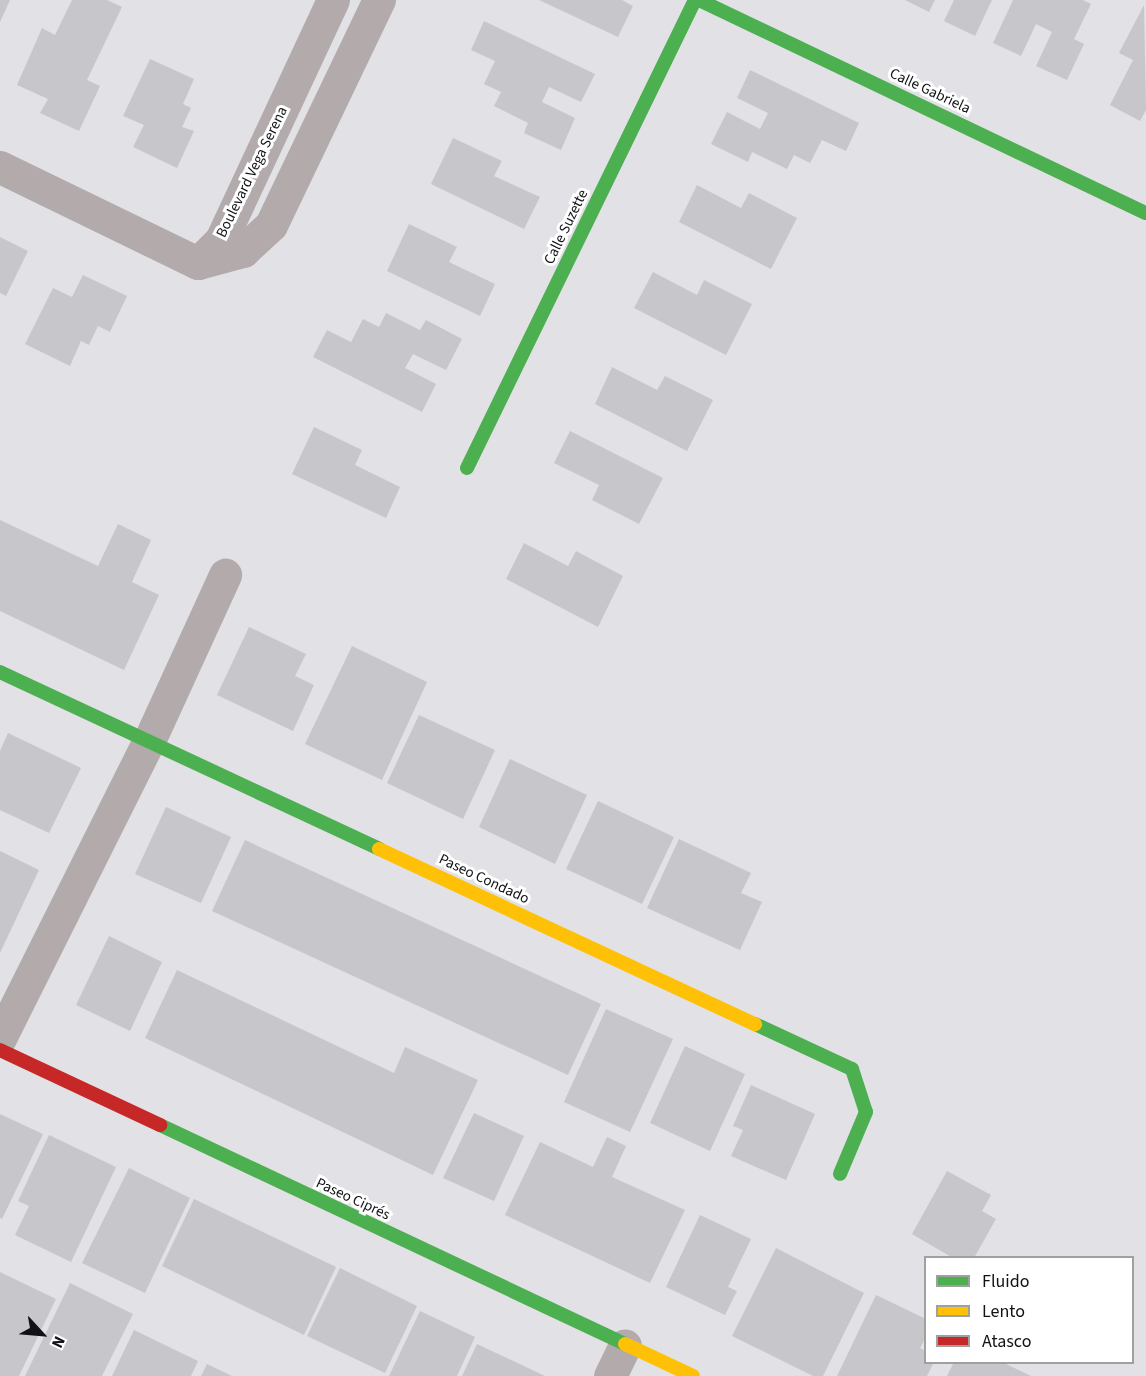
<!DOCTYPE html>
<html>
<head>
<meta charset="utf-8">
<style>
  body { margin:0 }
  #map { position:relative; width:1146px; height:1376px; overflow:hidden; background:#e1e1e6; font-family:"Source Sans 3",sans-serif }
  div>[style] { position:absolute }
  .building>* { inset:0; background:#c7c7cb }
  .street>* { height:33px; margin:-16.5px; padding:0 16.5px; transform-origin:16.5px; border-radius:16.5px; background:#b3abab }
  .fast>* { height:14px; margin:-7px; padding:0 7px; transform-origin:7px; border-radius:7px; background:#4caf50 }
  .slow>* { height:14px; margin:-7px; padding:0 7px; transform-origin:7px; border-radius:7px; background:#ffc107 }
  .jam>* { height:14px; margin:-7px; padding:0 7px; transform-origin:7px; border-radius:7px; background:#c62828 }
  span { translate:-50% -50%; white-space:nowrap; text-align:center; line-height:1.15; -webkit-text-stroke:6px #fff; paint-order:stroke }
  .street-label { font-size:15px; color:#111215 }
  .legend { position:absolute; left:924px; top:1256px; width:210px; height:108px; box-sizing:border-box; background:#fff; border:2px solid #a0a0a1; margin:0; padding:8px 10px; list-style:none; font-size:18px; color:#111215 }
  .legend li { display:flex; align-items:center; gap:12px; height:30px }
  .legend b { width:30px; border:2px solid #a0a0a1 }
  .north { position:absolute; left:12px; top:1304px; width:60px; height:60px; -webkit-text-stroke:4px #fff; paint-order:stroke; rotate:116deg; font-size:16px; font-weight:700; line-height:24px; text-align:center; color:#111215 }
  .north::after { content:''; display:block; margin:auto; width:21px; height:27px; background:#111215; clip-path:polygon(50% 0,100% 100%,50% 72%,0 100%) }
</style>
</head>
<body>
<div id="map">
  <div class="building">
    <i style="clip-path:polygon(0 0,10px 0,0 22px)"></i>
    <i style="clip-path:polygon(72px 0,107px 0,122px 7px,87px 80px,100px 86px,79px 131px,40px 113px,48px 99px,17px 85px,42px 28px,55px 35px)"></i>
    <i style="clip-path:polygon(539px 0,622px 0,633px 6px,618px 37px)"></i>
    <i style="clip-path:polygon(905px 0,935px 0,929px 12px)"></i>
    <i style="clip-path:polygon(954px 0,992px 0,975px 36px,944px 21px)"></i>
    <i style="clip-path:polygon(1013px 0,1083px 0,1091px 4px,1074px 39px,1084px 44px,1067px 80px,1036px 66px,1052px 32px,1036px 24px,1021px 56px,993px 43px)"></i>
    <i style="clip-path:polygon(1144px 5px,1146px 110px,1140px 121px,1110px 105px,1133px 60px,1119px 53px)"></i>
    <i style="clip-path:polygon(484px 21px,595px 74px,581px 102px,549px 87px,542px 102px,575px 118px,561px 150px,524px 133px,528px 123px,494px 106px,501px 92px,484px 84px,495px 61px,471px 50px)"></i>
    <i style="clip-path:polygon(150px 59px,194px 79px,183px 104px,191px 108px,182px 127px,194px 131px,177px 168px,133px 147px,144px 125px,123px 116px)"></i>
    <i style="clip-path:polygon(750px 70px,859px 123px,846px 151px,822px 140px,810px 163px,794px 155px,787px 169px,752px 152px,748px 162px,711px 144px,727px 112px,760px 129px,768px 113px,737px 98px)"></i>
    <i style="clip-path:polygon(453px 138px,502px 161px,494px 176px,540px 197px,524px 229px,431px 184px)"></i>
    <i style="clip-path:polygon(697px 185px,741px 208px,749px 193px,797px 218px,771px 269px,679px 222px)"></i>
    <i style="clip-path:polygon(409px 224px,457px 247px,449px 262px,495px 284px,480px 316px,387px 271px)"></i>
    <i style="clip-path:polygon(0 237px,28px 251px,6px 296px,0 293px)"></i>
    <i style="clip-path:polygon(653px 272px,697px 295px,704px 280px,752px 304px,726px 355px,634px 308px)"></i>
    <i style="clip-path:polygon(83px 275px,127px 296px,110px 332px,98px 326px,89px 345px,81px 341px,70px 366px,25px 344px,53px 288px,72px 297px)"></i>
    <i style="clip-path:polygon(386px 313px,420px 330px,426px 320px,462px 339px,446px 370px,413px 354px,405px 368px,436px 384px,422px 412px,313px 357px,327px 330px,351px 342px,363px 319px,379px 327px)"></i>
    <i style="clip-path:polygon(612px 367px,657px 390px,665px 376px,713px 400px,687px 451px,595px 404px)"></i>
    <i style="clip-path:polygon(314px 427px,362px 450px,355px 465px,400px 487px,386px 518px,292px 474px)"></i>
    <i style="clip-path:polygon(570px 431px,663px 478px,639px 524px,592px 500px,599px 485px,554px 463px)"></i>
    <i style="clip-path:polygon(0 520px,98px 566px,118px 524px,151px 540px,132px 582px,159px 595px,124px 670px,0 611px)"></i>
    <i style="clip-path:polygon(524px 543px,568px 566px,576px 551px,623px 576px,598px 627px,506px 579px)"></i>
    <i style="clip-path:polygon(249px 627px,306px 654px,295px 676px,314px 685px,293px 731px,217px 695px)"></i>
    <i style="clip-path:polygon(352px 646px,427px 682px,382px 780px,305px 744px)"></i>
    <i style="clip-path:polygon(419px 715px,495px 750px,463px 819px,387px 783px)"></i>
    <i style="clip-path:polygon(8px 733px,81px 768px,49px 833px,0 810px,0 751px)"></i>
    <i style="clip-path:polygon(510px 759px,587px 795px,555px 864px,479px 827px)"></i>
    <i style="clip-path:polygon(598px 801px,674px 837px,642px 904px,566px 869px)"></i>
    <i style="clip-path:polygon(166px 807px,231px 837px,201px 903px,135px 874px)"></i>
    <i style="clip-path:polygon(679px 839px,751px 873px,741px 893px,762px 902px,740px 950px,647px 908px)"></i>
    <i style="clip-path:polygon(245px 840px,601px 1004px,568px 1075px,212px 911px)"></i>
    <i style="clip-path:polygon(0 851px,39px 870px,0 953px)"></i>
    <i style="clip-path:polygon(109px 936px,162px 962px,130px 1031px,76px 1005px)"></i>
    <i style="clip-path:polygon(177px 970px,394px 1073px,405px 1047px,478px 1080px,433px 1175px,145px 1038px)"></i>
    <i style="clip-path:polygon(606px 1009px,673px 1039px,630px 1132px,564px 1102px)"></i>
    <i style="clip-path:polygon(685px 1046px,745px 1074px,710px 1151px,650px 1123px)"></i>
    <i style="clip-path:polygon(751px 1085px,815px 1114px,786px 1180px,731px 1156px,743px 1130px,733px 1126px)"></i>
    <i style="clip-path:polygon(474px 1113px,524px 1136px,494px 1201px,443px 1178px)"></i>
    <i style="clip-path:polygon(0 1114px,43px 1134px,2px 1219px,0 1218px)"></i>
    <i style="clip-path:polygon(49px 1135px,116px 1167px,71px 1262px,15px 1235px,29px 1206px,18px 1201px)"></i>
    <i style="clip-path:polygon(607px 1137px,626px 1146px,612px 1177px,685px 1210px,650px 1283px,505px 1215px,540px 1142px,593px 1167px)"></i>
    <i style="clip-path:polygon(129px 1168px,190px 1198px,145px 1293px,82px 1263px)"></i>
    <i style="clip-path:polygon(947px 1171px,991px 1195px,982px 1211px,996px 1219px,974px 1258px,953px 1258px,912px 1234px)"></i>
    <i style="clip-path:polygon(194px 1199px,336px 1267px,304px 1335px,162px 1266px)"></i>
    <i style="clip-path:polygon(700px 1215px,751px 1239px,728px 1287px,737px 1291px,725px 1315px,666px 1287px)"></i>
    <i style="clip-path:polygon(776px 1248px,864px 1293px,823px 1376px,813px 1376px,732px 1336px)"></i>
    <i style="clip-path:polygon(340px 1268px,417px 1306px,385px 1373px,307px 1336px)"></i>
    <i style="clip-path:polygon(0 1272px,56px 1299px,19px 1376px,0 1376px)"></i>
    <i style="clip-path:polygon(70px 1283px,133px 1314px,102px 1376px,25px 1376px)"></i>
    <i style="clip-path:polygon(876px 1295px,926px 1319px,926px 1337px,920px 1348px,926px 1351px,926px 1362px,934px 1362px,927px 1376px,837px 1376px)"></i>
    <i style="clip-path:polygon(420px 1311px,475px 1337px,457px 1376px,389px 1376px)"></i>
    <i style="clip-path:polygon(134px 1330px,198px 1361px,191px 1376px,112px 1376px)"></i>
    <i style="clip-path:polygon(477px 1344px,545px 1376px,462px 1376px)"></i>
    <i style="clip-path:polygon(954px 1362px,1002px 1362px,1031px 1376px,947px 1376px)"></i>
    <i style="clip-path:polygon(207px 1364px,232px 1376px,201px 1376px)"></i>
  </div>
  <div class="street">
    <i style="left:0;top:167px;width:220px;rotate:25.9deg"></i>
    <i style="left:198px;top:263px;width:47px;rotate:-14.9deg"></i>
    <i style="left:243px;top:251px;width:38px;rotate:-43deg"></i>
    <i style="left:271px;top:225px;width:250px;rotate:-64.4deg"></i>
    <i style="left:198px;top:263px;width:33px;rotate:-45deg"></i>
    <i style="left:221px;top:240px;width:265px;rotate:-65deg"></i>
    <i style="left:0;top:1038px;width:332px;rotate:-63.4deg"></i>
    <i style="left:149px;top:741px;width:183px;rotate:-65.4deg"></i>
    <i style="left:610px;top:1376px;width:34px;rotate:-64deg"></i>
  </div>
  <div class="fast">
    <i style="left:699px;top:0;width:495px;rotate:25.5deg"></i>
    <i style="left:467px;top:468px;width:521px;rotate:-64.03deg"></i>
    <i style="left:0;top:672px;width:418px;rotate:25deg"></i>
    <i style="left:755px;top:1024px;width:107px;rotate:24.9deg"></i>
    <i style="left:852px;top:1069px;width:45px;rotate:72deg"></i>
    <i style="left:866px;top:1112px;width:67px;rotate:112.8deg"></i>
    <i style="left:160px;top:1125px;width:514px;rotate:25.22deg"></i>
  </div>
  <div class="slow">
    <i style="left:379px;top:849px;width:415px;rotate:25deg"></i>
    <i style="left:625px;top:1344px;width:75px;rotate:25.2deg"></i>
  </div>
  <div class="jam">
    <i style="left:0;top:1050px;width:177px;rotate:25.1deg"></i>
  </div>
  <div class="street-label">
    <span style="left:930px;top:91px;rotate:25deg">Calle Gabriela</span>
    <span style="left:252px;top:172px;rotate:-64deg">Boulevard Vega Serena</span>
    <span style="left:566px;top:227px;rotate:-64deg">Calle Suzette</span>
    <span style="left:484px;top:879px;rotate:25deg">Paseo Condado</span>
    <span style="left:353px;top:1199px;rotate:25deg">Paseo Ciprés</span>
  </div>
  <ul class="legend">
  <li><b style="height:8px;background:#4caf50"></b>Fluido</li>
  <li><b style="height:8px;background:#ffc107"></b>Lento</li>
  <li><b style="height:8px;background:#c62828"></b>Atasco</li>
  </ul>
  <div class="north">N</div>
</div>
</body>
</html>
